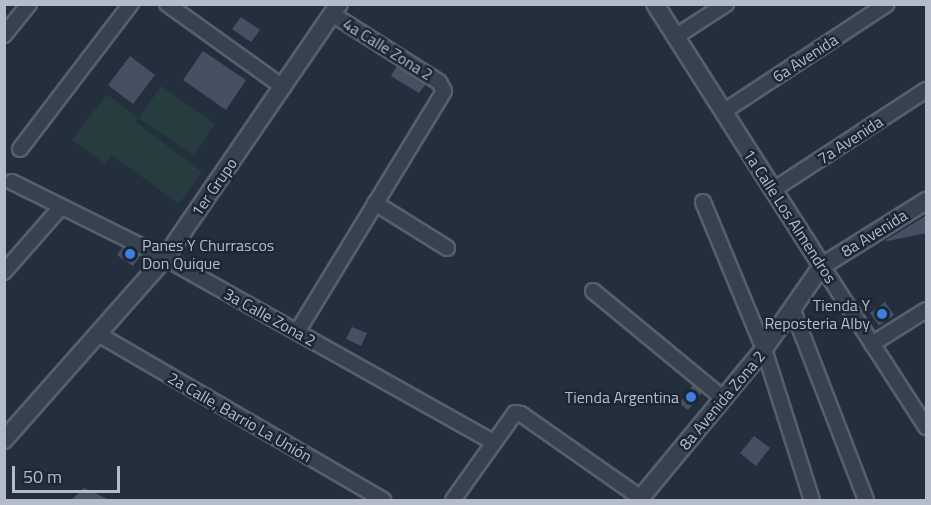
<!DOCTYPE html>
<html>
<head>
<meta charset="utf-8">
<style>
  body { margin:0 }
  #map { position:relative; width:931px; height:505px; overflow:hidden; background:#242f3e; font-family:"Titillium Web",sans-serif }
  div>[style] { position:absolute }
  .green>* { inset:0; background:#263c3f }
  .building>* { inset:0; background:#455162 }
  .roads { filter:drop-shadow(2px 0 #565f6c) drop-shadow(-2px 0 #565f6c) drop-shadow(0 2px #565f6c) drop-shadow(0 -2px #565f6c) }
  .minor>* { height:14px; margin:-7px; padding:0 7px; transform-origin:7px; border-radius:7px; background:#38414e }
  .tertiary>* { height:16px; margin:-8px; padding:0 8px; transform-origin:8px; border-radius:8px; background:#38414e }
  .dots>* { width:16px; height:16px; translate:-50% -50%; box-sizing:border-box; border:3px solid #1d2633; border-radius:50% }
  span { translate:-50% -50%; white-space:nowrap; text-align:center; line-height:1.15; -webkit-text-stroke:5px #1d2633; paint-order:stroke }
  .street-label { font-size:16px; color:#b4bcc9 }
  .poi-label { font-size:16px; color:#b4bcc9 }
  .left { translate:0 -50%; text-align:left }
  .right { translate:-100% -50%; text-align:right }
  .frame { position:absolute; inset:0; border:6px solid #b4bcc9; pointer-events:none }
  .scale { position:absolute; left:12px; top:466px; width:108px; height:27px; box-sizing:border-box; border:3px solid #b4bcc9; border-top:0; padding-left:8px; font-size:18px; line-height:21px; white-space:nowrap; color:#b4bcc9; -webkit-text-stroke:4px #1d2633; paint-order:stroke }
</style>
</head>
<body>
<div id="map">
  <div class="green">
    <i style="clip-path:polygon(161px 86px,215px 124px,193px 155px,139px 118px,136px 122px,202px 172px,179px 204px,112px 155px,105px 164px,72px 140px,107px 94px,139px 118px)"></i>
  </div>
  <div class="building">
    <i style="clip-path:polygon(241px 17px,260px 30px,251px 42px,232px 29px)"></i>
    <i style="clip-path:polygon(203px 51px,246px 80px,226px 110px,183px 80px)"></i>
    <i style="clip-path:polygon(130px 56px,155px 75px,133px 104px,108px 85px)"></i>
    <i style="clip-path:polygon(397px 66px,426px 84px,419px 93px,391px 76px)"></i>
    <i style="clip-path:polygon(927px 215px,927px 233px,887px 241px,886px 240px)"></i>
    <i style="clip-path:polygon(123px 247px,140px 256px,133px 266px,117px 255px)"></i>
    <i style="clip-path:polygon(885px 302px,894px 315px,879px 326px,870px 313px)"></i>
    <i style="clip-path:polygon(352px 327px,367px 333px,361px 346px,346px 339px)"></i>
    <i style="clip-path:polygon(693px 385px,702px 392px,688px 410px,679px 403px)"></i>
    <i style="clip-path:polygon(754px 436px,770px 448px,756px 466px,740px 453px)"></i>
    <i style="clip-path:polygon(84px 488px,112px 501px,70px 501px)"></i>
  </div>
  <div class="roads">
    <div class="minor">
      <i style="left:167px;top:4px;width:143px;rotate:35.6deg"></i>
      <i style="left:4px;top:35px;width:40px;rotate:-51deg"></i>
      <i style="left:675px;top:37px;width:61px;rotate:-32.9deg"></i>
      <i style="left:723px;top:112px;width:196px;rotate:-33.4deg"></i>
      <i style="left:20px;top:149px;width:183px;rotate:-52.6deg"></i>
      <i style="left:12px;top:182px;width:171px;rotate:26.4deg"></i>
      <i style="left:165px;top:258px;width:376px;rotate:29.3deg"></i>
      <i style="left:773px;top:190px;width:183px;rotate:-33.2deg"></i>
      <i style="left:703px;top:202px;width:159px;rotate:67.5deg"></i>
      <i style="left:764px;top:349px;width:158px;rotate:72.4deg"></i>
      <i style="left:375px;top:203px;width:85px;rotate:32deg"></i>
      <i style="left:822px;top:266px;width:192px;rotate:57.1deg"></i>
      <i style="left:4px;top:272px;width:86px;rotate:-48.8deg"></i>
      <i style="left:593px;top:291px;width:168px;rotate:39.5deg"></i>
      <i style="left:792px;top:308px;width:206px;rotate:68.9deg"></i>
      <i style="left:297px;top:332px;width:282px;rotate:-58.6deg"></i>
      <i style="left:444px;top:91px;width:10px;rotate:-119deg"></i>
      <i style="left:439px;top:82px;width:127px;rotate:-147.6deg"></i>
      <i style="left:98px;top:334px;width:330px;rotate:30.2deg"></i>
      <i style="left:872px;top:344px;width:64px;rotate:-32.2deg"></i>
      <i style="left:453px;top:500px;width:107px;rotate:-54.5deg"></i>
      <i style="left:515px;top:413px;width:6px;rotate:9deg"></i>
      <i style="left:521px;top:414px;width:146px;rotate:35deg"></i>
    </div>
    <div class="tertiary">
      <i style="left:655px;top:4px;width:311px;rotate:57.5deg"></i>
      <i style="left:4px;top:440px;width:243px;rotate:-48.5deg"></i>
      <i style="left:165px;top:258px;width:308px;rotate:-55.6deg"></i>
      <i style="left:639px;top:500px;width:196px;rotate:-50.4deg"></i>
      <i style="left:764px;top:349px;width:101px;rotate:-55.1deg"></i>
      <i style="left:822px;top:266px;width:123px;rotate:-32deg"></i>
    </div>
  </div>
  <div class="dots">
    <i style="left:130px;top:254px;background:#3f7fe0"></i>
    <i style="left:882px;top:314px;background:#3f7fe0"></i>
    <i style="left:691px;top:397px;background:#3f7fe0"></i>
  </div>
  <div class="street-label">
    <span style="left:388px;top:49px;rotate:32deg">4a Calle Zona 2</span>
    <span style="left:805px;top:58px;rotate:-33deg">6a Avenida</span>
    <span style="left:850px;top:140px;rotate:-33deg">7a Avenida</span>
    <span style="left:214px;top:187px;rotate:-55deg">1er Grupo</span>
    <span style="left:790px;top:216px;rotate:57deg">1a Calle Los Almendros</span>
    <span style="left:874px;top:233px;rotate:-32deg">8a Avenida</span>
    <span style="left:270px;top:317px;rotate:29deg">3a Calle Zona 2</span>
    <span style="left:722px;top:400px;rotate:-50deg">8a Avenida Zona 2</span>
    <span style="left:240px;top:417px;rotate:30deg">2a Calle, Barrio La Unión</span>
  </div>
  <div class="poi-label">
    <span class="left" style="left:142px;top:254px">Panes Y Churrascos<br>Don Quique</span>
    <span class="right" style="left:870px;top:314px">Tienda Y<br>Reposteria Alby</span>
    <span class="right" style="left:679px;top:397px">Tienda Argentina</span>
  </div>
  <div class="frame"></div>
  <div class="scale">50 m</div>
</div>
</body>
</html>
